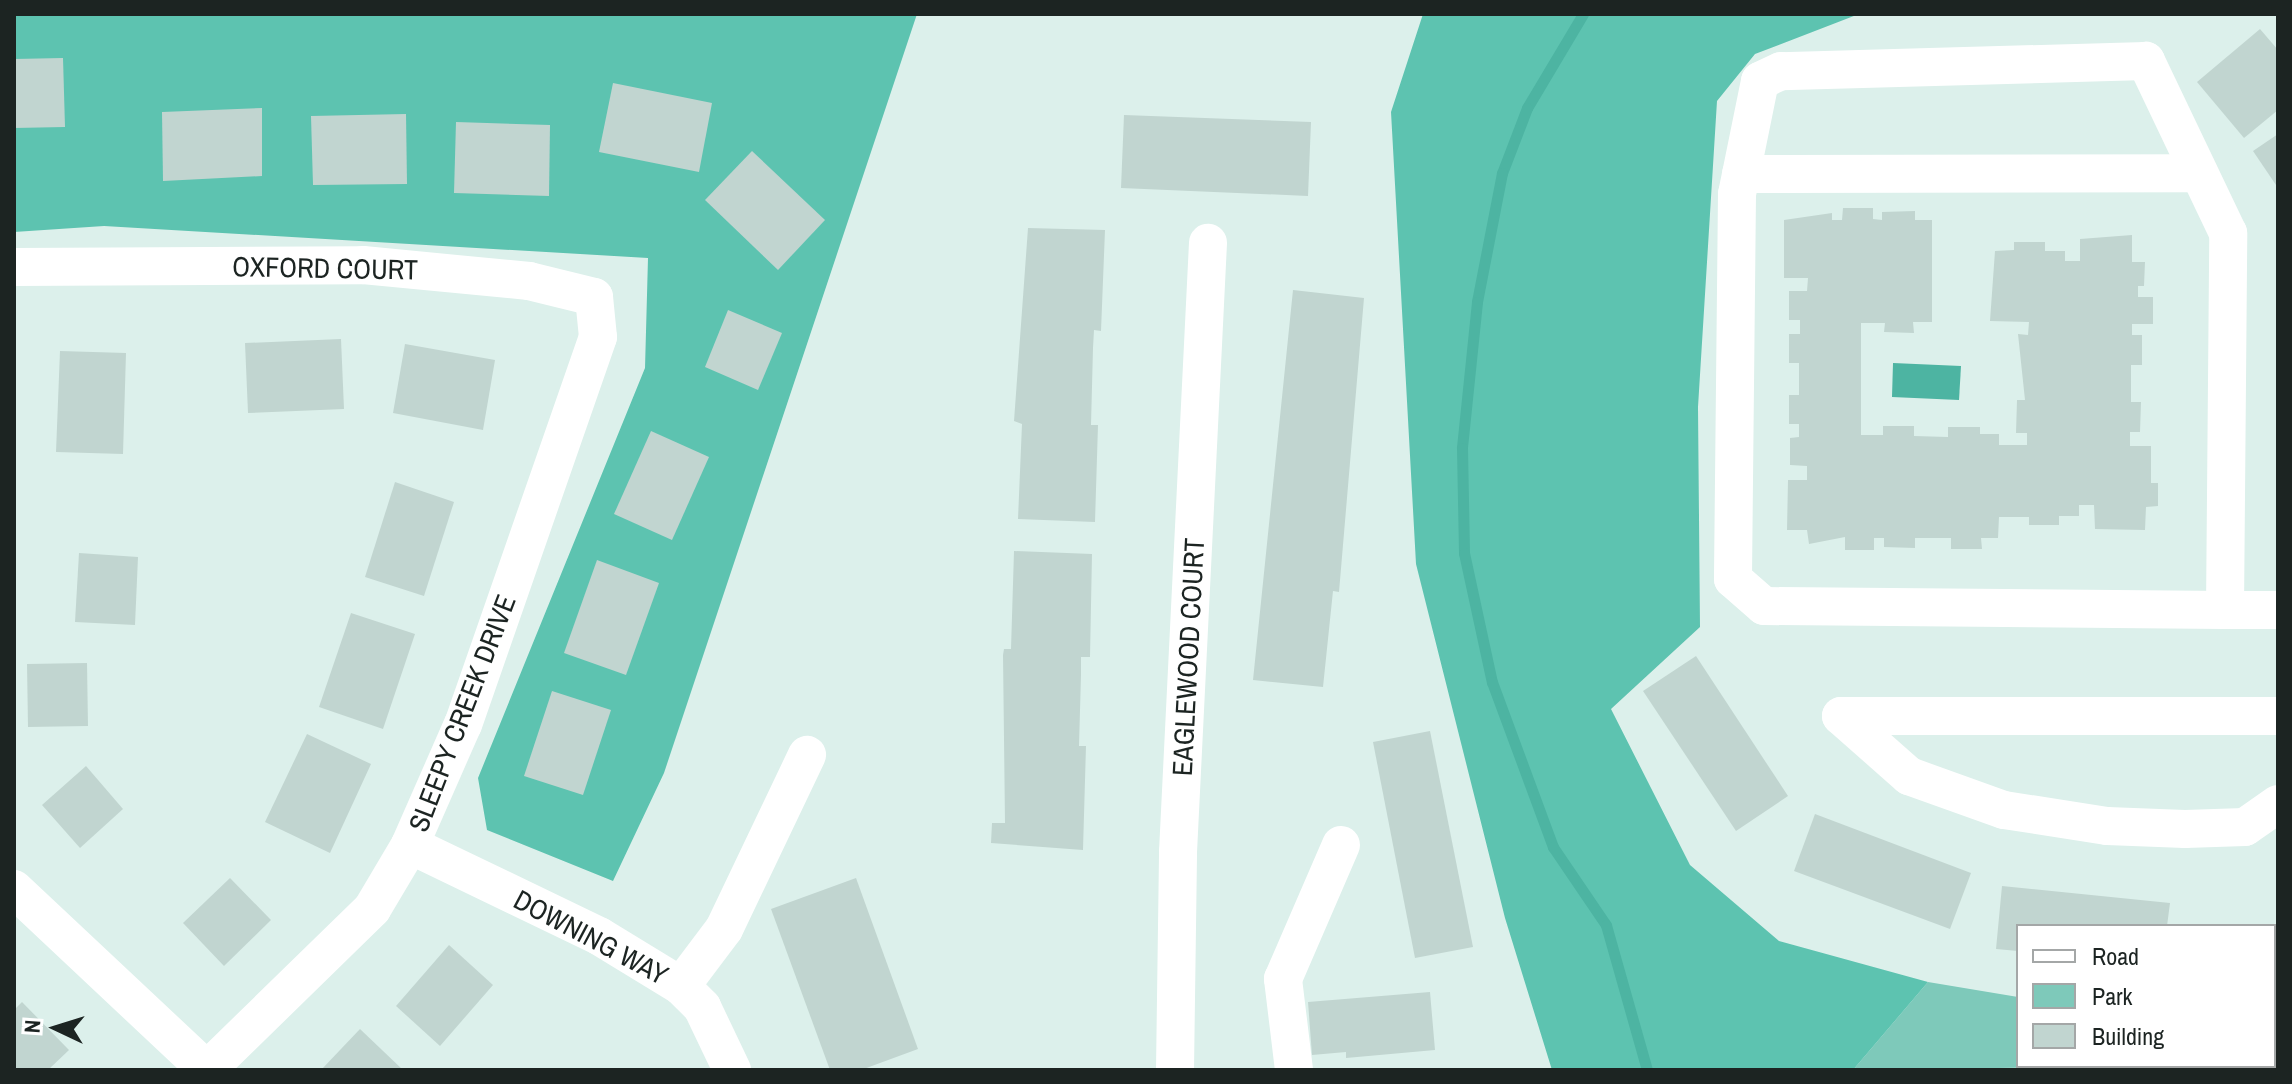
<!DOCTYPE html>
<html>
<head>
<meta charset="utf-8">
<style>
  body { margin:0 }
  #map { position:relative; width:2292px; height:1084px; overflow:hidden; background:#dcf0eb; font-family:"Archivo Narrow",sans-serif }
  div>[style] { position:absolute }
  .green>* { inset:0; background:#7ec9ba }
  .forest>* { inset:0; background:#5dc3b0 }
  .water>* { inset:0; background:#4db4a2 }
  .stream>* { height:11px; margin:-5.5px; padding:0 5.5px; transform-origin:5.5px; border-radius:5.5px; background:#4db4a2 }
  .building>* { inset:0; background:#c1d5d0 }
  .minor>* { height:38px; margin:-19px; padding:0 19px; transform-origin:19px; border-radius:19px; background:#fff }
  .major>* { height:44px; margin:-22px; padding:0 22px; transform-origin:22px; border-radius:22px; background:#fff }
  span { translate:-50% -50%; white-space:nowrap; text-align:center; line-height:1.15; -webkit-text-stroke:6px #fff; paint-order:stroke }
  .street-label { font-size:28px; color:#1c2422 }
  .frame { position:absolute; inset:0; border:16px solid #1c2422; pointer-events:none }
  .legend { position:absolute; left:2016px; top:924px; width:260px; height:144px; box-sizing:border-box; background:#fff; border:2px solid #a4a7a7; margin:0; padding:10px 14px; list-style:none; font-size:24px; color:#1c2422 }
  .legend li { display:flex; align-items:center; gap:16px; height:40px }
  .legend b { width:40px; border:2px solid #a4a7a7 }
  .north { position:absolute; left:16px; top:988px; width:80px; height:80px; -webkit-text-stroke:6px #fff; paint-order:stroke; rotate:274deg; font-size:22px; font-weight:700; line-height:32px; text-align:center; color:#1c2422 }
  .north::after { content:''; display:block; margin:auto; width:28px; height:36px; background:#1c2422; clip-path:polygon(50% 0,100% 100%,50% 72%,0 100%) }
</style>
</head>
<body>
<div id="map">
  <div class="green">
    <i style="clip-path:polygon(1928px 982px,2018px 997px,2018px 1066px,2139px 1066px,1853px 1070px)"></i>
  </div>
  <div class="forest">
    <i style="clip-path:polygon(14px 14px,917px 14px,664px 773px,613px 881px,487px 830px,478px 778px,645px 368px,648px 258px,104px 226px,14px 232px)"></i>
    <i style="clip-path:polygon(1423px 14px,1859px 14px,1755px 54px,1717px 101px,1698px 407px,1700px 627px,1611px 709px,1690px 865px,1779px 941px,1928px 982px,1853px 1070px,1552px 1070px,1505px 918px,1416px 564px,1391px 112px)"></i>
  </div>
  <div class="water">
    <i style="clip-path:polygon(1893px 363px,1961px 366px,1959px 400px,1892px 397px)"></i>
  </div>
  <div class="stream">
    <i style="left:1583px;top:14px;width:109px;rotate:120.8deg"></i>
    <i style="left:1527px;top:108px;width:70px;rotate:111deg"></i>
    <i style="left:1502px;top:173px;width:131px;rotate:101deg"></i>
    <i style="left:1477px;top:302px;width:147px;rotate:95.9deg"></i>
    <i style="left:1462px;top:448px;width:105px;rotate:88.9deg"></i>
    <i style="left:1464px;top:553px;width:132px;rotate:77.8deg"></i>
    <i style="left:1492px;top:682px;width:176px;rotate:69.7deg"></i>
    <i style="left:1553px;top:847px;width:94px;rotate:55.8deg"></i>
    <i style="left:1606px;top:925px;width:151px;rotate:74.2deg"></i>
  </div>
  <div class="building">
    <i style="clip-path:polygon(2260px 29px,2278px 50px,2278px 110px,2244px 138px,2197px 82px)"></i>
    <i style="clip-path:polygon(63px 58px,65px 127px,14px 128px,14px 59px)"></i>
    <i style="clip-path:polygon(613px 83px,712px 103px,699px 172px,599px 152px)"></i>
    <i style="clip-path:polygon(262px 108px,262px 176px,163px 181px,162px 112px)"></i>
    <i style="clip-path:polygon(406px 114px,407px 184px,313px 185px,311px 116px)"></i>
    <i style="clip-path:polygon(1124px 115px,1311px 122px,1308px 196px,1121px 188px)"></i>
    <i style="clip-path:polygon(456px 122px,550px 125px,549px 196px,454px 193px)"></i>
    <i style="clip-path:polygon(2278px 134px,2278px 188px,2253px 151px)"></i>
    <i style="clip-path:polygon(752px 151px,825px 220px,778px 270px,705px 200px)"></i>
    <i style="clip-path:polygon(1843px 208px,1873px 208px,1873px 219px,1882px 220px,1882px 212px,1915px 211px,1915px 220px,1932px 220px,1932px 322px,1913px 322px,1914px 333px,1884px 332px,1885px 323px,1861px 323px,1861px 435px,1883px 435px,1883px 426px,1914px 426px,1914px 436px,1948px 437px,1948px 427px,1980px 427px,1980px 434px,1999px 434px,1999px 445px,2027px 445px,2027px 433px,2016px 433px,2017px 400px,2025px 400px,2018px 334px,2028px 335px,2029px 322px,1990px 321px,1995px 251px,2014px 250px,2014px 242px,2045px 242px,2045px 251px,2065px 251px,2065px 261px,2080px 261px,2080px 239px,2132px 235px,2132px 262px,2145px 262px,2144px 286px,2138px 286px,2138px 297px,2153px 297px,2153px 324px,2132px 324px,2132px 335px,2142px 335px,2142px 365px,2131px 365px,2131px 402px,2141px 402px,2140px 432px,2130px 432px,2130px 446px,2151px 446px,2151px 483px,2158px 483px,2158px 506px,2146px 507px,2145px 530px,2095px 529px,2094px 505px,2079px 505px,2079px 516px,2059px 516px,2059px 525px,2029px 525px,2029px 517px,1999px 517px,1998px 538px,1981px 538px,1982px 549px,1951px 549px,1951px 538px,1915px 538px,1915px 548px,1884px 547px,1884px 538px,1874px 538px,1874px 550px,1845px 550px,1845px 537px,1809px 544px,1807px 530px,1787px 530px,1788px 480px,1807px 480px,1807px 466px,1790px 465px,1790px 438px,1799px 437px,1799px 424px,1789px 424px,1789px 395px,1799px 395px,1799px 363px,1789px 363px,1789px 334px,1800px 334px,1800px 320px,1789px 320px,1789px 291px,1807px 291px,1808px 278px,1784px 278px,1784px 220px,1832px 213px,1832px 220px,1842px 220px)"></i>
    <i style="clip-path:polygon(1028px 228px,1105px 230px,1101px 331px,1094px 330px,1093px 348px,1091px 425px,1098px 425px,1095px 522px,1018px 519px,1022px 424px,1014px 421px)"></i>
    <i style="clip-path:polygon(1293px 290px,1364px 298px,1339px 592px,1333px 591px,1323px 687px,1253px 680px)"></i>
    <i style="clip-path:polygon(728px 310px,782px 333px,758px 390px,705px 367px)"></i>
    <i style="clip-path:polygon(341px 339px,344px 409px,248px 413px,245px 343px)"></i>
    <i style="clip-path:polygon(405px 344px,495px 360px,483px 430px,393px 413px)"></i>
    <i style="clip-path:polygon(60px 351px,126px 353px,123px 454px,56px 452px)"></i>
    <i style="clip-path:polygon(651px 431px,709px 457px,672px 540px,614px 514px)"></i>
    <i style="clip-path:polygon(395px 482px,454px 502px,424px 596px,365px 577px)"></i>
    <i style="clip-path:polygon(1014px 551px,1092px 554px,1090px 657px,1081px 657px,1081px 675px,1079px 746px,1086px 746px,1083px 850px,991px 843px,992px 823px,1005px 823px,1003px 655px,1004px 649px,1011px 649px)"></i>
    <i style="clip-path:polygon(79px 553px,138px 557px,135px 625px,75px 622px)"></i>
    <i style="clip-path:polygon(597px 560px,659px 583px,626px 675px,564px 653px)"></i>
    <i style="clip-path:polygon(351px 613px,415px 634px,383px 729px,319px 707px)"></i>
    <i style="clip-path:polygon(1696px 656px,1788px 796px,1736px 831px,1643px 691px)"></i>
    <i style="clip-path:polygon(87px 663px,88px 726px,28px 727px,27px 664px)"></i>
    <i style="clip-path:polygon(552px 691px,611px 710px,583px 795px,524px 776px)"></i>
    <i style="clip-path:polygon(1430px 731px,1473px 947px,1415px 958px,1373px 742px)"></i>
    <i style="clip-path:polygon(307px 734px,371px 764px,330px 853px,265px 822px)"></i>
    <i style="clip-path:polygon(86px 766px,123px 809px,80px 848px,42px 805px)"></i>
    <i style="clip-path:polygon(1815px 814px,1971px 873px,1950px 929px,1794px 871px)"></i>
    <i style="clip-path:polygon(230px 878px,271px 920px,224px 966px,183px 923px)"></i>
    <i style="clip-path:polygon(856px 878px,918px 1049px,861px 1070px,830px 1070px,771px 909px)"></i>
    <i style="clip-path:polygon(2002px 886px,2170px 903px,2167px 926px,2018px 926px,2018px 951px,1996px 949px)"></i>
    <i style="clip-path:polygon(449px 945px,493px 985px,440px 1046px,396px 1006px)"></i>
    <i style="clip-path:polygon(1430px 992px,1435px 1050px,1346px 1058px,1346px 1052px,1312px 1055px,1308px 1002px)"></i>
    <i style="clip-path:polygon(22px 1002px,69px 1050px,48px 1070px,14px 1070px,14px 1010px)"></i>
    <i style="clip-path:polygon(360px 1029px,403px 1070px,321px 1070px)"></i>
  </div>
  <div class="minor">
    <i style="left:1741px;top:174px;width:458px;rotate:-0.1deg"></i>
    <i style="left:14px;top:267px;width:349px;rotate:-0.3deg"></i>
    <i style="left:363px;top:265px;width:167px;rotate:5.5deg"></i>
    <i style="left:529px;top:281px;width:67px;rotate:13.8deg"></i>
    <i style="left:594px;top:297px;width:40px;rotate:84.3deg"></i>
    <i style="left:598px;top:337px;width:410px;rotate:109.2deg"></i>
    <i style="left:463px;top:724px;width:132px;rotate:113.7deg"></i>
    <i style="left:410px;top:845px;width:74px;rotate:120.7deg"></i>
    <i style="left:372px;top:909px;width:231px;rotate:135.7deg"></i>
    <i style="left:2225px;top:610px;width:377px;rotate:-89.5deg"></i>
    <i style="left:2228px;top:233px;width:191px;rotate:-115.5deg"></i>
    <i style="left:2146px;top:61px;width:365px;rotate:178.4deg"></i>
    <i style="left:1781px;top:71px;width:23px;rotate:155deg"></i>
    <i style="left:1760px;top:81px;width:115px;rotate:101.5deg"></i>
    <i style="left:1737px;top:194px;width:385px;rotate:90.6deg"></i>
    <i style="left:1733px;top:579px;width:41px;rotate:41.1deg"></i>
    <i style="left:1764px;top:606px;width:461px;rotate:0.5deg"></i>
    <i style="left:2225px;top:610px;width:53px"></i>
    <i style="left:2278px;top:716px;width:437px;rotate:180deg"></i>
    <i style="left:1841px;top:716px;width:91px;rotate:41.4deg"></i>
    <i style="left:1909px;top:776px;width:101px;rotate:19.7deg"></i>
    <i style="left:2004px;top:810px;width:104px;rotate:8.8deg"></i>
    <i style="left:2107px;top:826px;width:78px;rotate:2.2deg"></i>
    <i style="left:2185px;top:829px;width:60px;rotate:-1.9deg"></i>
    <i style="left:2245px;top:827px;width:40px;rotate:-34.9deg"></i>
    <i style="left:410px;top:845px;width:210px;rotate:25.7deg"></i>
    <i style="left:599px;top:936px;width:96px;rotate:31.4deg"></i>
    <i style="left:681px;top:986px;width:30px;rotate:45deg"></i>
    <i style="left:702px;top:1007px;width:70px;rotate:64.5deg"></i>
    <i style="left:14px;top:889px;width:265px;rotate:43.2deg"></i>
    <i style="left:681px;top:986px;width:71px;rotate:-53deg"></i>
    <i style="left:724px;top:929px;width:193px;rotate:-64.5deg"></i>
    <i style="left:1175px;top:1070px;width:218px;rotate:-89.2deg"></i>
    <i style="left:1178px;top:852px;width:610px;rotate:-87.18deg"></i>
    <i style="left:1294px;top:1070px;width:92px;rotate:-96.9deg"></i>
    <i style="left:1283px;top:979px;width:146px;rotate:-66.6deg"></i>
  </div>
  <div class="major">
    <i style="left:2274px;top:959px;width:6px;rotate:-51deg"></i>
    <i style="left:2182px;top:1070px;width:6px;rotate:-45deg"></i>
  </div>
  <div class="street-label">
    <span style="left:325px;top:268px;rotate:1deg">OXFORD COURT</span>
    <span style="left:1188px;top:657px;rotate:-87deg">EAGLEWOOD COURT</span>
    <span style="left:462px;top:713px;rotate:-69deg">SLEEPY CREEK DRIVE</span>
    <span style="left:591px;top:937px;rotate:28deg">DOWNING WAY</span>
  </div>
  <div class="frame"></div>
  <ul class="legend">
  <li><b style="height:10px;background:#fff"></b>Road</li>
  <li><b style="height:22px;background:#7ec9ba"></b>Park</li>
  <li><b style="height:22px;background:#c1d5d0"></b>Building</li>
  </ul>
  <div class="north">N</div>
</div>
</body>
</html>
